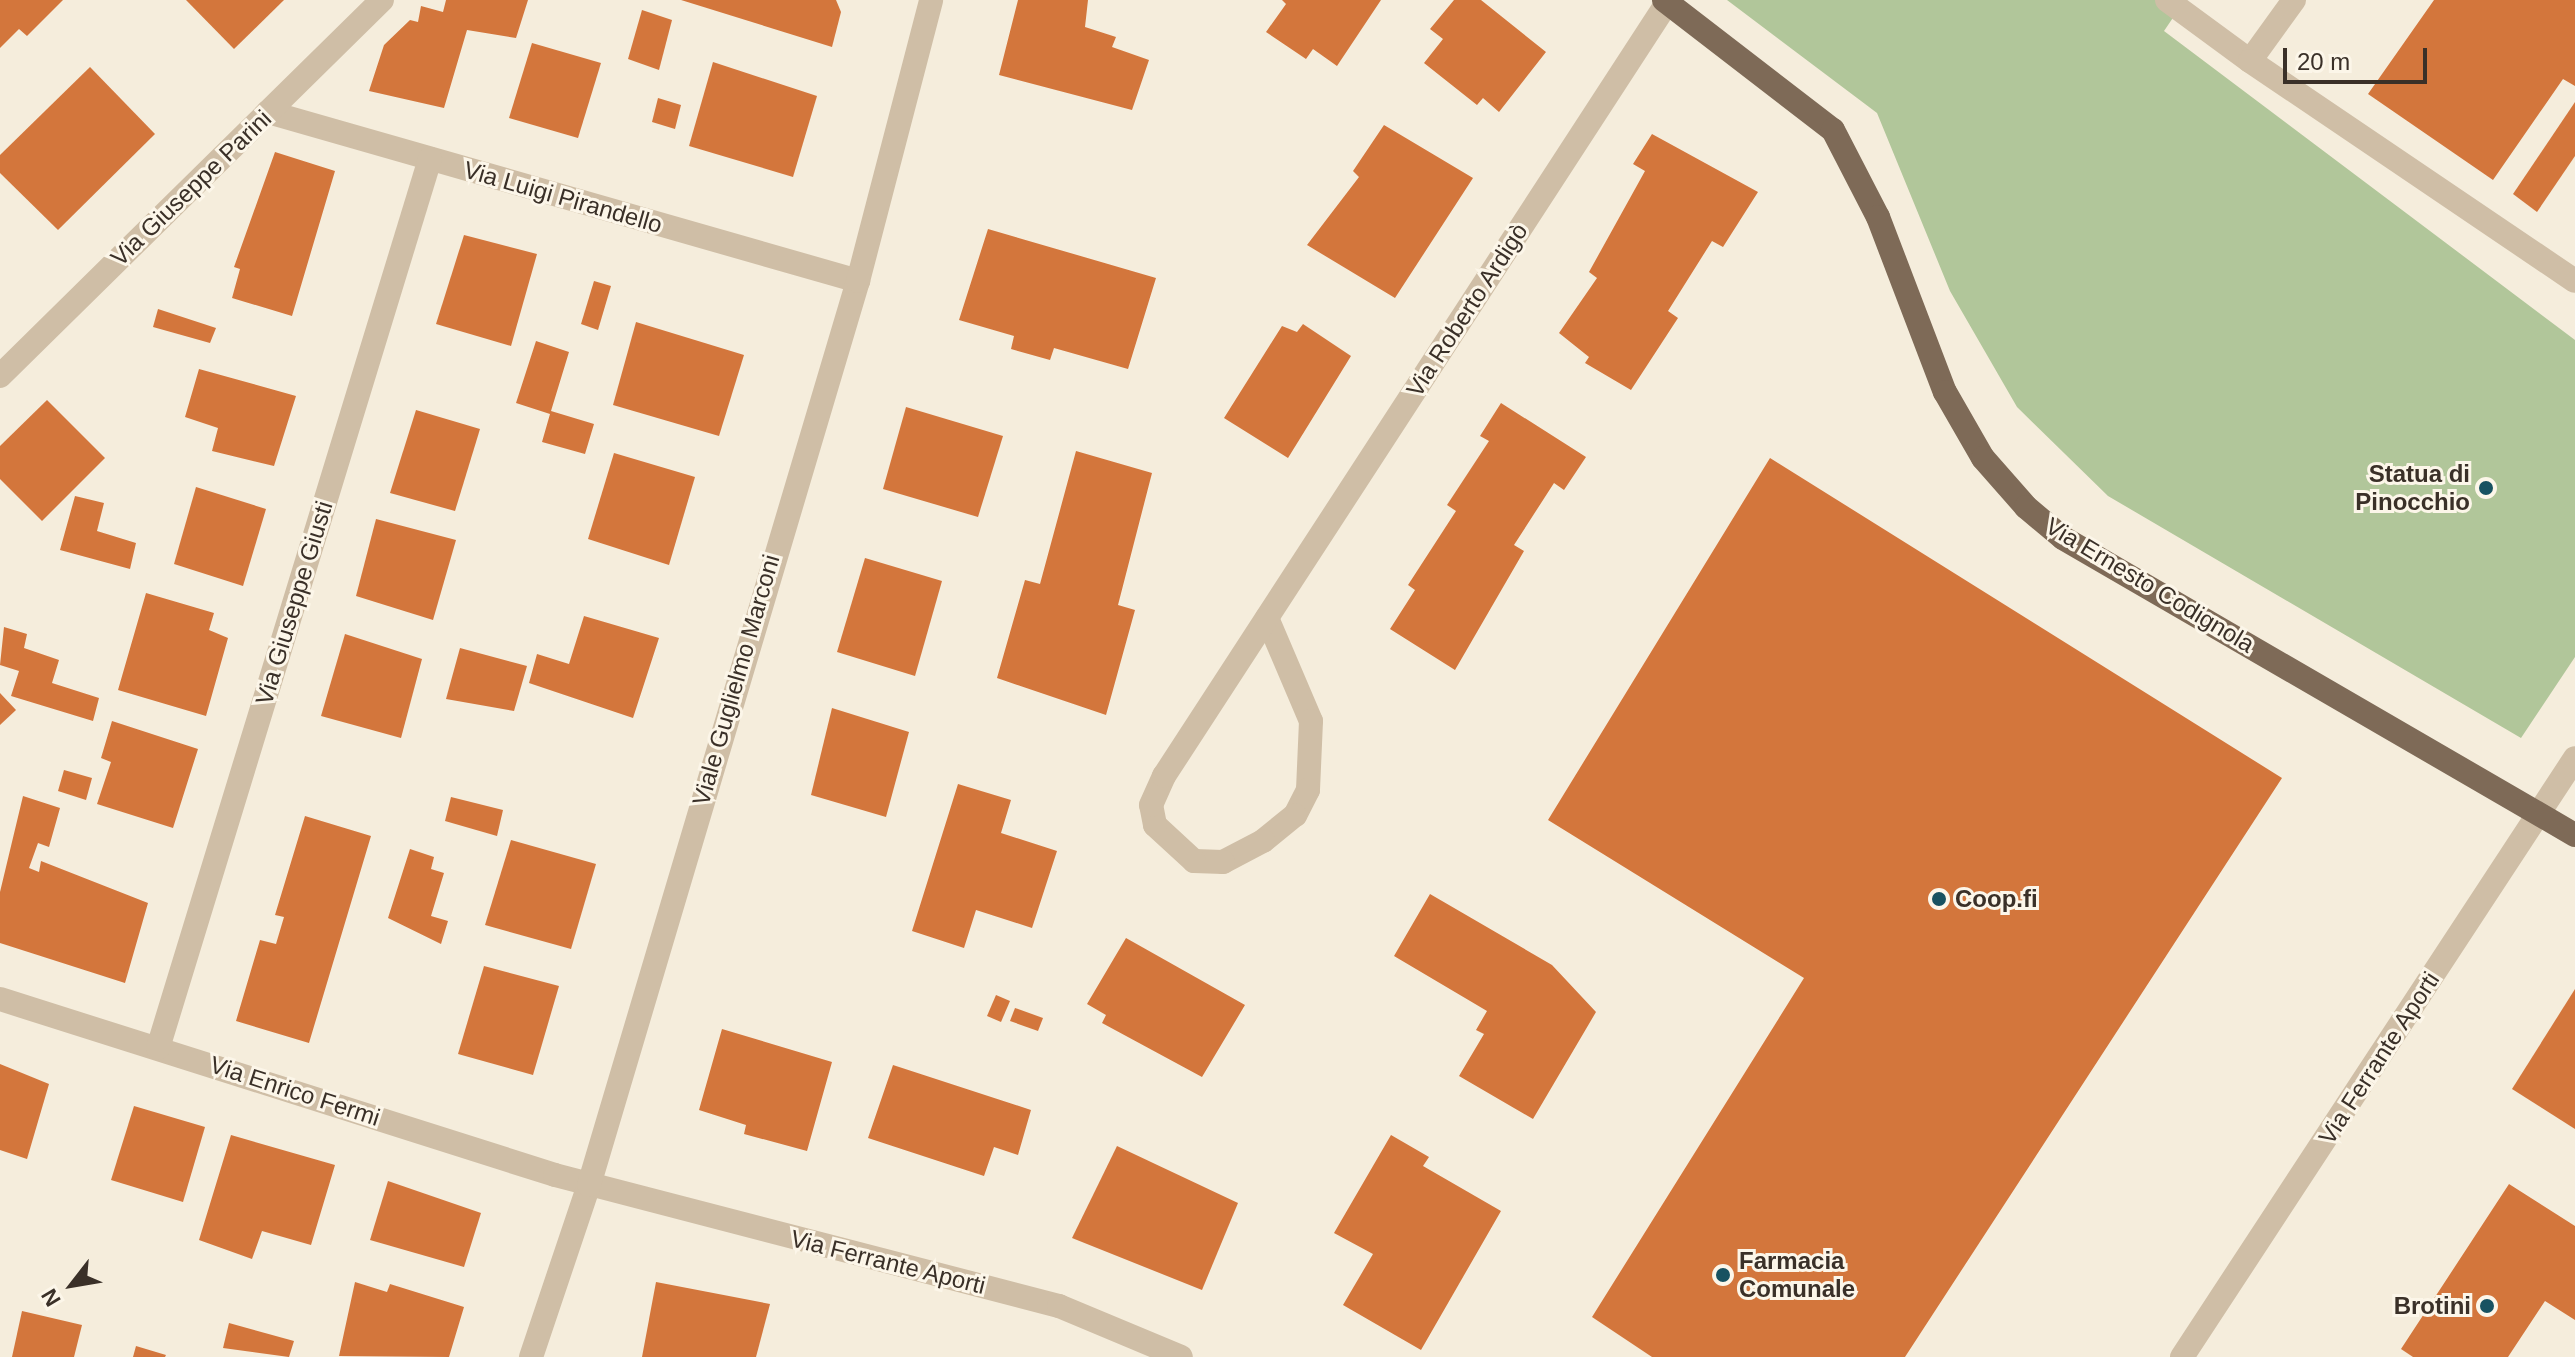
<!DOCTYPE html>
<html>
<head>
<meta charset="utf-8">
<style>
  body { margin:0 }
  #map { position:relative; width:2575px; height:1357px; overflow:hidden; background:#f5eddc; font-family:Helvetica,sans-serif }
  div>[style] { position:absolute }
  .green>* { inset:0; background:#b1c69a }
  .building>* { inset:0; background:#d3763c }
  .minor>* { height:24px; margin:-12px; padding:0 12px; transform-origin:12px; border-radius:12px; background:#cfbea6 }
  .major>* { height:24px; margin:-12px; padding:0 12px; transform-origin:12px; border-radius:12px; background:#7e6a57 }
  .dots>* { width:22px; height:22px; translate:-50% -50%; box-sizing:border-box; border:4px solid #fcf6e9; border-radius:50% }
  span { translate:-50% -50%; white-space:nowrap; text-align:center; line-height:1.15; -webkit-text-stroke:6px #fcf6e9; paint-order:stroke }
  .street-label { font-size:24px; color:#3a3028 }
  .poi-label { font-size:24px; color:#3a3028; font-weight:700 }
  .right { translate:-100% -50%; text-align:right }
  .left { translate:0 -50%; text-align:left }
  .north { position:absolute; left:32px; top:1245px; width:80px; height:80px; -webkit-text-stroke:6px #fcf6e9; paint-order:stroke; rotate:239deg; font-size:22px; font-weight:700; line-height:32px; text-align:center; color:#3a3028 }
  .north::after { content:''; display:block; margin:auto; width:28px; height:36px; background:#3a3028; clip-path:polygon(50% 0,100% 100%,50% 72%,0 100%) }
  .scale { position:absolute; left:2283px; top:48px; width:144px; height:36px; box-sizing:border-box; border:4px solid #3a3028; border-top:0; padding-left:10px; font-size:24px; line-height:28px; white-space:nowrap; color:#3a3028; -webkit-text-stroke:6px #fcf6e9; paint-order:stroke }
</style>
</head>
<body>
<div id="map">
  <div class="green">
    <i style="clip-path:polygon(1727px 0,2185px 0,2164px 31px,2575px 340px,2575px 657px,2521px 738px,2108px 496px,2017px 407px,1950px 291px,1877px 113px)"></i>
  </div>
  <div class="building">
    <i style="clip-path:polygon(0 0,63px 0,27px 36px,19px 29px,0 48px)"></i>
    <i style="clip-path:polygon(186px 0,284px 0,234px 49px)"></i>
    <i style="clip-path:polygon(446px 0,528px 0,516px 38px,467px 30px,444px 108px,369px 91px,384px 45px,410px 20px,418px 22px,421px 6px,443px 12px)"></i>
    <i style="clip-path:polygon(681px 0,836px 0,841px 12px,832px 47px)"></i>
    <i style="clip-path:polygon(1018px 0,1088px 0,1085px 27px,1116px 37px,1112px 47px,1149px 60px,1132px 110px,999px 75px)"></i>
    <i style="clip-path:polygon(1282px 0,1381px 0,1337px 66px,1313px 49px,1306px 59px,1266px 32px,1286px 4px)"></i>
    <i style="clip-path:polygon(1454px 0,1481px 0,1546px 52px,1499px 112px,1483px 98px,1477px 105px,1424px 63px,1443px 39px,1430px 29px)"></i>
    <i style="clip-path:polygon(2434px 0,2575px 0,2575px 86px,2563px 79px,2493px 180px,2368px 94px)"></i>
    <i style="clip-path:polygon(642px 10px,672px 20px,659px 70px,628px 59px)"></i>
    <i style="clip-path:polygon(532px 43px,601px 63px,578px 138px,509px 118px)"></i>
    <i style="clip-path:polygon(713px 62px,817px 96px,793px 177px,689px 146px)"></i>
    <i style="clip-path:polygon(90px 67px,155px 134px,58px 230px,0 173px,0 155px)"></i>
    <i style="clip-path:polygon(658px 98px,681px 105px,675px 129px,652px 122px)"></i>
    <i style="clip-path:polygon(2575px 102px,2575px 156px,2537px 212px,2513px 194px)"></i>
    <i style="clip-path:polygon(1384px 125px,1473px 178px,1395px 298px,1307px 245px,1359px 177px,1353px 171px)"></i>
    <i style="clip-path:polygon(1652px 134px,1758px 192px,1723px 247px,1712px 241px,1668px 311px,1678px 318px,1631px 390px,1585px 363px,1589px 357px,1559px 333px,1597px 278px,1589px 272px,1645px 171px,1633px 164px)"></i>
    <i style="clip-path:polygon(275px 152px,335px 171px,292px 316px,232px 298px,240px 269px,234px 267px)"></i>
    <i style="clip-path:polygon(988px 229px,1156px 278px,1128px 369px,1054px 348px,1050px 360px,1011px 349px,1014px 336px,959px 320px)"></i>
    <i style="clip-path:polygon(464px 235px,537px 254px,511px 346px,436px 324px)"></i>
    <i style="clip-path:polygon(594px 281px,611px 286px,598px 330px,581px 324px)"></i>
    <i style="clip-path:polygon(158px 309px,216px 328px,210px 343px,153px 327px)"></i>
    <i style="clip-path:polygon(636px 322px,744px 355px,719px 436px,613px 405px)"></i>
    <i style="clip-path:polygon(1303px 324px,1351px 356px,1288px 458px,1224px 418px,1282px 326px,1297px 332px)"></i>
    <i style="clip-path:polygon(536px 341px,569px 352px,551px 411px,594px 424px,585px 454px,542px 442px,550px 414px,516px 403px)"></i>
    <i style="clip-path:polygon(199px 369px,296px 396px,274px 466px,212px 451px,218px 428px,185px 417px)"></i>
    <i style="clip-path:polygon(47px 400px,105px 458px,42px 521px,0 479px,0 446px)"></i>
    <i style="clip-path:polygon(1501px 403px,1586px 457px,1564px 490px,1554px 483px,1514px 545px,1524px 551px,1455px 670px,1390px 629px,1415px 590px,1408px 585px,1456px 511px,1447px 505px,1489px 441px,1480px 436px)"></i>
    <i style="clip-path:polygon(906px 407px,1003px 436px,978px 517px,883px 489px)"></i>
    <i style="clip-path:polygon(416px 410px,480px 429px,455px 511px,390px 493px)"></i>
    <i style="clip-path:polygon(1076px 451px,1152px 473px,1118px 605px,1135px 610px,1106px 715px,997px 678px,1025px 580px,1040px 584px)"></i>
    <i style="clip-path:polygon(614px 453px,695px 477px,669px 565px,588px 539px)"></i>
    <i style="clip-path:polygon(1770px 458px,2282px 778px,1905px 1357px,1652px 1357px,1592px 1317px,1804px 978px,1548px 820px)"></i>
    <i style="clip-path:polygon(196px 487px,266px 509px,243px 586px,174px 564px)"></i>
    <i style="clip-path:polygon(75px 496px,104px 503px,97px 531px,136px 543px,130px 569px,60px 550px)"></i>
    <i style="clip-path:polygon(376px 519px,456px 540px,433px 620px,356px 596px)"></i>
    <i style="clip-path:polygon(865px 558px,942px 581px,915px 676px,837px 652px)"></i>
    <i style="clip-path:polygon(146px 593px,214px 613px,209px 630px,228px 638px,206px 716px,118px 690px)"></i>
    <i style="clip-path:polygon(584px 616px,659px 638px,633px 718px,529px 683px,537px 654px,569px 664px)"></i>
    <i style="clip-path:polygon(4px 627px,27px 634px,24px 648px,59px 660px,52px 683px,99px 698px,93px 721px,11px 696px,19px 671px,0 665px)"></i>
    <i style="clip-path:polygon(345px 634px,422px 659px,401px 738px,321px 716px)"></i>
    <i style="clip-path:polygon(460px 648px,527px 666px,514px 711px,446px 699px)"></i>
    <i style="clip-path:polygon(0 693px,16px 710px,0 725px)"></i>
    <i style="clip-path:polygon(832px 708px,909px 732px,886px 817px,811px 795px)"></i>
    <i style="clip-path:polygon(112px 721px,198px 749px,173px 828px,97px 804px,111px 762px,101px 758px)"></i>
    <i style="clip-path:polygon(64px 770px,92px 778px,86px 800px,58px 791px)"></i>
    <i style="clip-path:polygon(958px 784px,1011px 800px,1001px 833px,1057px 851px,1032px 928px,976px 910px,964px 948px,912px 931px)"></i>
    <i style="clip-path:polygon(23px 796px,60px 808px,49px 847px,38px 843px,29px 868px,39px 872px,41px 861px,148px 903px,125px 983px,0 943px,0 892px)"></i>
    <i style="clip-path:polygon(451px 797px,503px 810px,497px 836px,445px 821px)"></i>
    <i style="clip-path:polygon(305px 816px,371px 836px,309px 1043px,236px 1021px,260px 940px,276px 944px,284px 917px,275px 915px)"></i>
    <i style="clip-path:polygon(511px 840px,596px 864px,571px 949px,485px 925px)"></i>
    <i style="clip-path:polygon(410px 849px,434px 857px,431px 869px,444px 873px,431px 916px,448px 921px,441px 944px,388px 918px)"></i>
    <i style="clip-path:polygon(1430px 894px,1552px 965px,1596px 1012px,1533px 1119px,1459px 1076px,1484px 1034px,1476px 1030px,1487px 1011px,1394px 956px)"></i>
    <i style="clip-path:polygon(1126px 938px,1245px 1005px,1202px 1077px,1102px 1023px,1106px 1015px,1087px 1004px)"></i>
    <i style="clip-path:polygon(484px 966px,559px 986px,533px 1075px,458px 1054px)"></i>
    <i style="clip-path:polygon(2575px 989px,2575px 1129px,2512px 1089px)"></i>
    <i style="clip-path:polygon(996px 995px,1010px 1001px,1001px 1022px,987px 1016px)"></i>
    <i style="clip-path:polygon(1015px 1008px,1043px 1018px,1038px 1031px,1010px 1021px)"></i>
    <i style="clip-path:polygon(722px 1029px,832px 1062px,807px 1151px,744px 1134px,746px 1125px,699px 1110px)"></i>
    <i style="clip-path:polygon(0 1064px,49px 1084px,27px 1159px,0 1150px)"></i>
    <i style="clip-path:polygon(893px 1065px,1031px 1110px,1018px 1155px,994px 1147px,984px 1176px,868px 1138px)"></i>
    <i style="clip-path:polygon(134px 1106px,205px 1127px,183px 1202px,111px 1180px)"></i>
    <i style="clip-path:polygon(231px 1135px,335px 1165px,311px 1245px,262px 1231px,252px 1259px,199px 1240px)"></i>
    <i style="clip-path:polygon(1391px 1135px,1429px 1157px,1423px 1166px,1501px 1211px,1421px 1350px,1343px 1305px,1373px 1254px,1334px 1233px)"></i>
    <i style="clip-path:polygon(1117px 1146px,1238px 1203px,1202px 1290px,1072px 1238px)"></i>
    <i style="clip-path:polygon(388px 1181px,481px 1213px,464px 1267px,370px 1240px)"></i>
    <i style="clip-path:polygon(2509px 1184px,2575px 1226px,2575px 1320px,2545px 1301px,2508px 1357px,2413px 1357px,2401px 1349px)"></i>
    <i style="clip-path:polygon(355px 1282px,387px 1292px,390px 1284px,464px 1307px,449px 1357px,339px 1356px)"></i>
    <i style="clip-path:polygon(656px 1282px,770px 1304px,756px 1357px,642px 1357px)"></i>
    <i style="clip-path:polygon(22px 1311px,82px 1325px,74px 1357px,12px 1357px)"></i>
    <i style="clip-path:polygon(229px 1323px,294px 1341px,289px 1357px,223px 1348px)"></i>
    <i style="clip-path:polygon(136px 1346px,166px 1355px,165px 1357px,133px 1357px)"></i>
  </div>
  <div class="minor">
    <i style="left:2167px;top:0;width:103px;rotate:36.3deg"></i>
    <i style="left:2294px;top:0;width:75px;rotate:125.8deg"></i>
    <i style="left:2250px;top:61px;width:392px;rotate:34.1deg"></i>
    <i style="left:268px;top:112px;width:614px;rotate:15.98deg"></i>
    <i style="left:0;top:376px;width:536px;rotate:-44.55deg"></i>
    <i style="left:1267px;top:618px;width:112px;rotate:66.9deg"></i>
    <i style="left:1311px;top:721px;width:69px;rotate:92.5deg"></i>
    <i style="left:1308px;top:790px;width:28px;rotate:117deg"></i>
    <i style="left:1295px;top:815px;width:41px;rotate:140.9deg"></i>
    <i style="left:1263px;top:841px;width:45px;rotate:152.3deg"></i>
    <i style="left:1223px;top:862px;width:29px;rotate:-178deg"></i>
    <i style="left:1194px;top:861px;width:53px;rotate:-137.3deg"></i>
    <i style="left:1155px;top:825px;width:20px;rotate:-101deg"></i>
    <i style="left:1151px;top:805px;width:32px;rotate:-66deg"></i>
    <i style="left:1164px;top:776px;width:922px;rotate:-56.95deg"></i>
    <i style="left:0;top:999px;width:582px;rotate:17.59deg"></i>
    <i style="left:555px;top:1175px;width:521px;rotate:14.57deg"></i>
    <i style="left:1059px;top:1306px;width:132px;rotate:22.7deg"></i>
    <i style="left:158px;top:1048px;width:930px;rotate:-72.99deg"></i>
    <i style="left:531px;top:1357px;width:182px;rotate:-71.4deg"></i>
    <i style="left:589px;top:1185px;width:943px;rotate:-73.43deg"></i>
    <i style="left:858px;top:281px;width:290px;rotate:-75.4deg"></i>
    <i style="left:2182px;top:1357px;width:716px;rotate:-56.73deg"></i>
  </div>
  <div class="major">
    <i style="left:1664px;top:0;width:213px;rotate:37.6deg"></i>
    <i style="left:1833px;top:130px;width:98px;rotate:62.7deg"></i>
    <i style="left:1878px;top:217px;width:187px;rotate:69.1deg"></i>
    <i style="left:1945px;top:392px;width:76px;rotate:60.1deg"></i>
    <i style="left:1983px;top:458px;width:65px;rotate:48.7deg"></i>
    <i style="left:2026px;top:507px;width:48px;rotate:40deg"></i>
    <i style="left:2063px;top:538px;width:592px;rotate:30.12deg"></i>
  </div>
  <div class="dots">
    <i style="left:2486px;top:488px;background:#185261"></i>
    <i style="left:1939px;top:899px;background:#185261"></i>
    <i style="left:1723px;top:1275px;background:#185261"></i>
    <i style="left:2487px;top:1306px;background:#185261"></i>
  </div>
  <div class="street-label">
    <span style="left:191px;top:188px;rotate:-44deg">Via Giuseppe Parini</span>
    <span style="left:563px;top:197px;rotate:16deg">Via Luigi Pirandello</span>
    <span style="left:1467px;top:310px;rotate:-57deg">Via Roberto Ardigò</span>
    <span style="left:2150px;top:585px;rotate:31deg">Via Ernesto Codignola</span>
    <span style="left:294px;top:603px;rotate:-73deg">Via Giuseppe Giusti</span>
    <span style="left:736px;top:680px;rotate:-74deg">Viale Guglielmo Marconi</span>
    <span style="left:2379px;top:1058px;rotate:-57deg">Via Ferrante Aporti</span>
    <span style="left:295px;top:1091px;rotate:18deg">Via Enrico Fermi</span>
    <span style="left:888px;top:1262px;rotate:14deg">Via Ferrante Aporti</span>
  </div>
  <div class="poi-label">
    <span class="right" style="left:2470px;top:488px">Statua di<br>Pinocchio</span>
    <span class="left" style="left:1955px;top:899px">Coop.fi</span>
    <span class="left" style="left:1739px;top:1275px">Farmacia<br>Comunale</span>
    <span class="right" style="left:2471px;top:1306px">Brotini</span>
  </div>
  <div class="north">N</div>
  <div class="scale">20 m</div>
</div>
</body>
</html>
